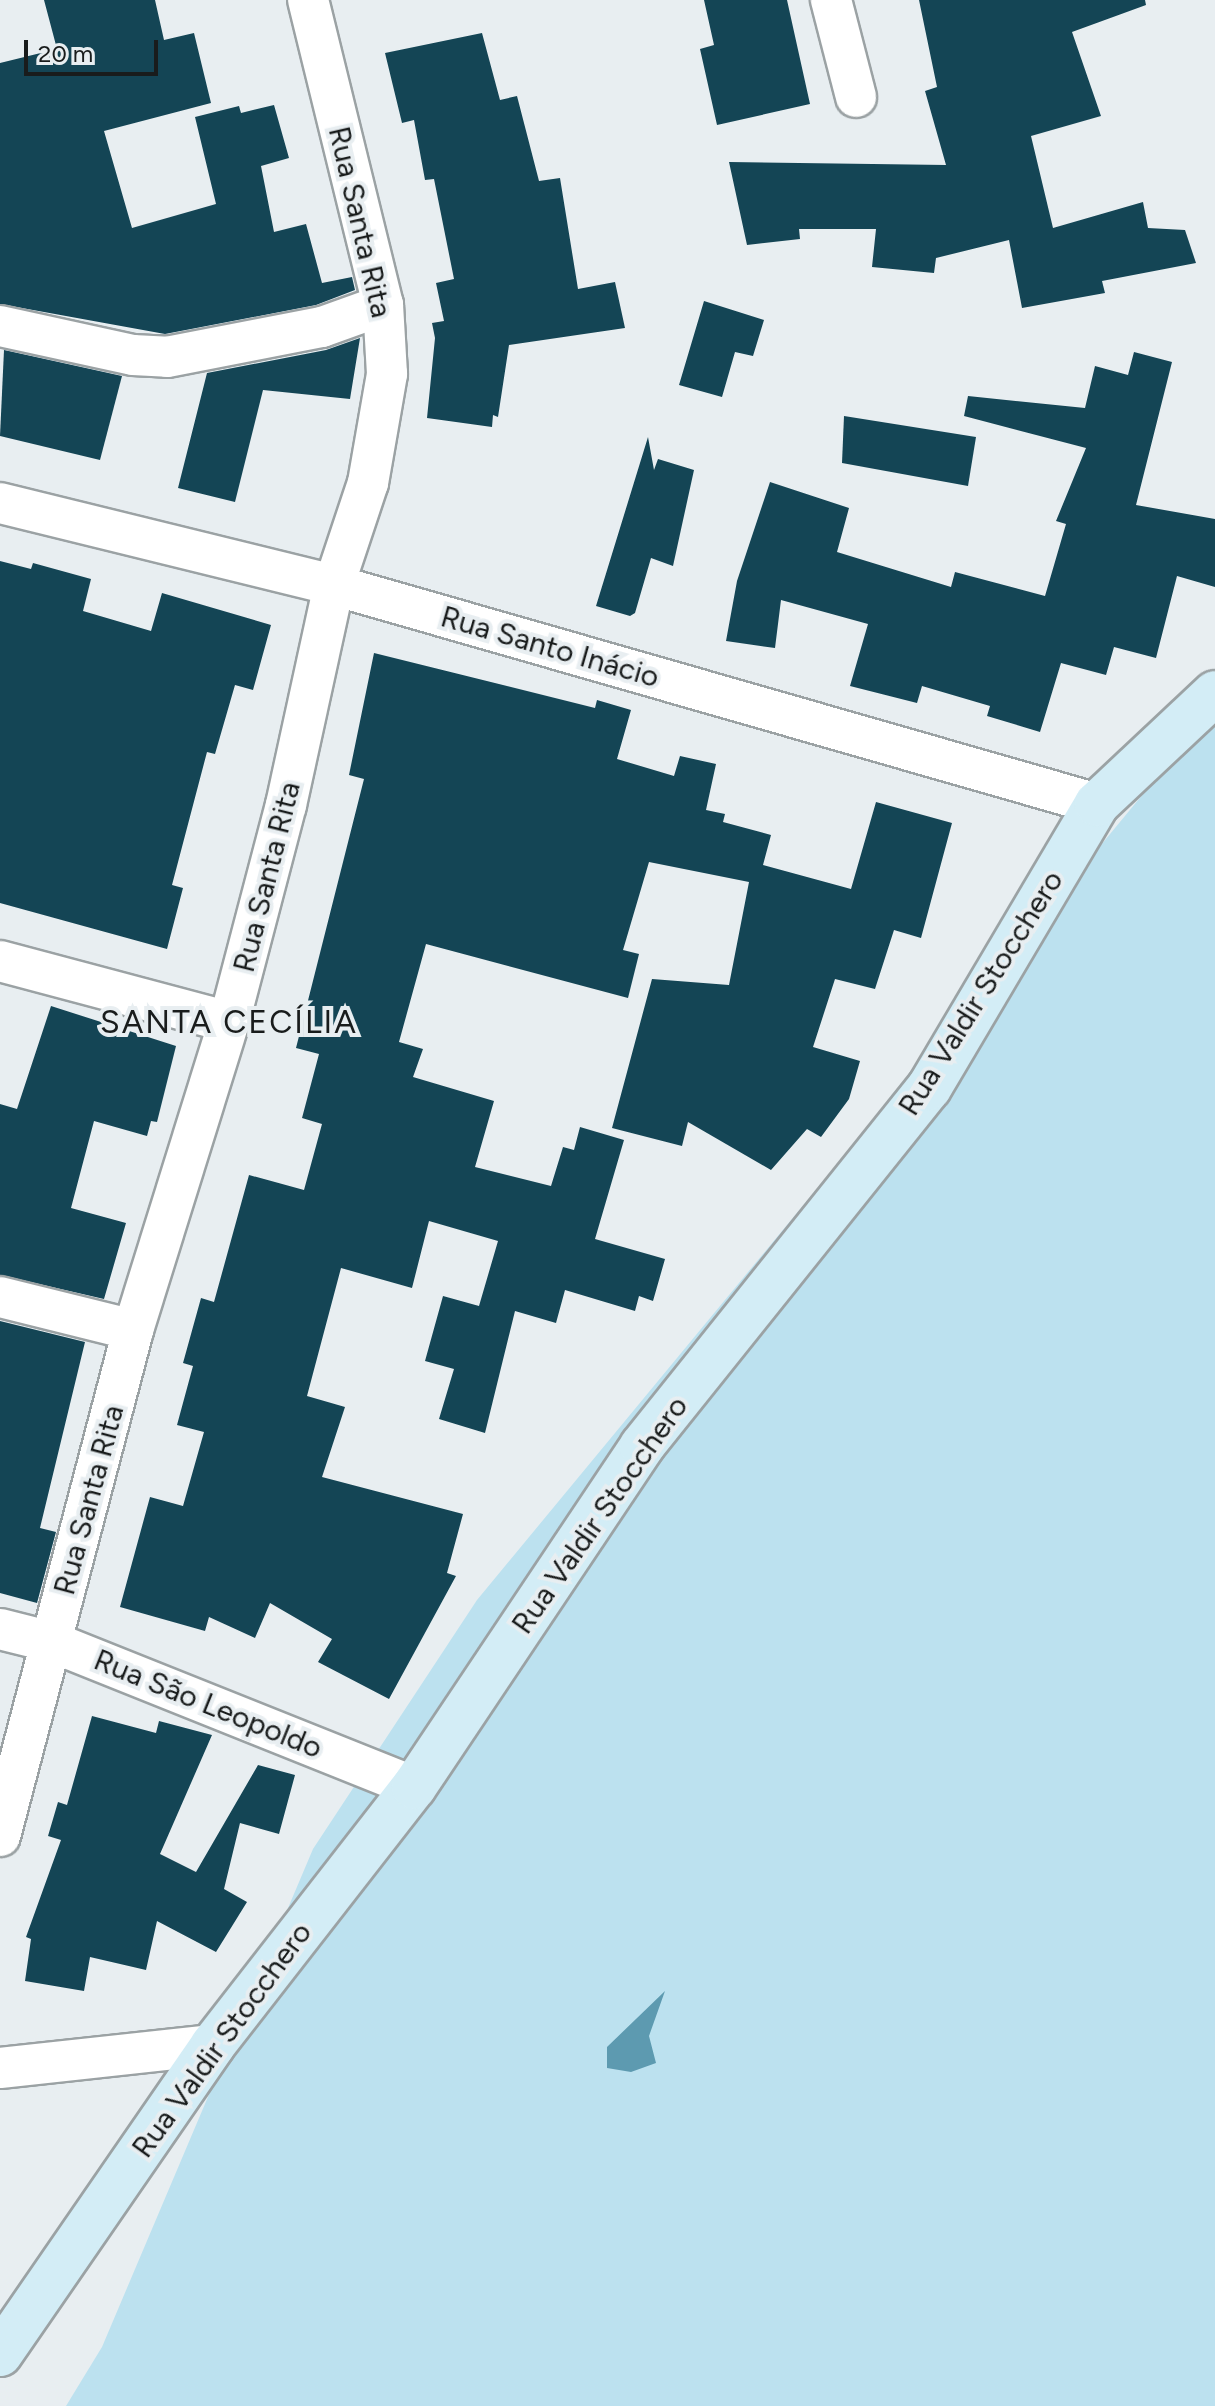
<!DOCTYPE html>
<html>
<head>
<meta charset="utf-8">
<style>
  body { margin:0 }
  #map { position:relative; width:1215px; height:2406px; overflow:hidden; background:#e8eef1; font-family:Figtree,sans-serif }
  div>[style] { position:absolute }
  .green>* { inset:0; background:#bce1ef }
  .water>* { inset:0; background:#5d9ab0 }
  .building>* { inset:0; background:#144555 }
  .roads { filter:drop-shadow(2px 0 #9ba2a4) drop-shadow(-2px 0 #9ba2a4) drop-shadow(0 2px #9ba2a4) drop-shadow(0 -2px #9ba2a4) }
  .minor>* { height:40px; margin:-20px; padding:0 20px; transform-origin:20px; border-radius:20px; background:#fff }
  .secondary>* { height:44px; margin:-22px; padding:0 22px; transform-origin:22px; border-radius:22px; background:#d3edf6 }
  span { translate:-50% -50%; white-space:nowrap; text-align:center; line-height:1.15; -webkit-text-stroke:8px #e8eef1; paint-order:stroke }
  .street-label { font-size:30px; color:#191c1c }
  .neighbourhood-label { font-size:32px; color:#191c1c; letter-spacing:2px }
  .scale { position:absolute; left:24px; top:40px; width:134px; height:36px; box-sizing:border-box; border:4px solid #191c1c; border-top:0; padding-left:10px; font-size:24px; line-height:28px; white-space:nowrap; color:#191c1c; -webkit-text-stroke:6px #e8eef1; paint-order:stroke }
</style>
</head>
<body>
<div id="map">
  <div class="green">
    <i style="clip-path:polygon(1215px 707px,1215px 2406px,66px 2406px,102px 2347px,313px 1849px,477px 1600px)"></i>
  </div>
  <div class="water">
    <i style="clip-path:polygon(665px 1991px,649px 2036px,656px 2063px,631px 2072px,607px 2068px,607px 2047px)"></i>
  </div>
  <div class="building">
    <i style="clip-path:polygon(44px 0,155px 0,164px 40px,194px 33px,211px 103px,104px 131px,132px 228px,216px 204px,195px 117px,239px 106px,241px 113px,274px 105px,289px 158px,261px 166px,274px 232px,306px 224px,322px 283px,352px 277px,355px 290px,316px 305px,165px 334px,0 304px,0 63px,57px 49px)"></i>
    <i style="clip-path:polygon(704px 0,787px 0,810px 104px,717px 125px,700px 49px,714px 45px)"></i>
    <i style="clip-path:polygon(919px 0,1145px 0,1146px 5px,1072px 32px,1101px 116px,1031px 136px,1053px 228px,1143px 202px,1148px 228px,1185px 230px,1196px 263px,1102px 281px,1105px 293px,1022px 308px,1009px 240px,936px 258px,934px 273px,872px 267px,876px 229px,799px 229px,800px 239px,747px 245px,729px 162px,946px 165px,925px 91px,937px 87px)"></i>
    <i style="clip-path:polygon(482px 33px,500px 100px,517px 96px,539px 181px,560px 178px,578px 289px,615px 282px,625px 328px,509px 345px,498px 417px,493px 415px,492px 427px,427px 418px,435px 338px,432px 323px,444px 321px,436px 283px,454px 279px,434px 179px,425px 180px,414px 120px,402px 123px,385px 53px)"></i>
    <i style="clip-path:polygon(704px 301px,764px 320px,753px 356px,735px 352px,722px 397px,679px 385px)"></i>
    <i style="clip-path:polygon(360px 338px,350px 399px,263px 390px,235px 502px,178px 488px,207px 373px,326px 350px)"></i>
    <i style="clip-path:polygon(4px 350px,122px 376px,100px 460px,0 436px)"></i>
    <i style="clip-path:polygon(1134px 352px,1172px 362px,1136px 505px,1215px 519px,1215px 587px,1177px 576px,1156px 658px,1114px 647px,1106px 675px,1061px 663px,1040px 732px,987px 716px,990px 706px,922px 686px,917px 703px,850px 686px,868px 624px,781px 600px,775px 648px,726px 641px,737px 581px,770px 482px,849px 508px,837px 552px,951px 587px,955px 572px,1045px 596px,1066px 524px,1056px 521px,1086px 448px,964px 416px,968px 396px,1085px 408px,1095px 366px,1128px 375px)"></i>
    <i style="clip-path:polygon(844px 416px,976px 437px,968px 486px,842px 463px)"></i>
    <i style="clip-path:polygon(648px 437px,654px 470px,658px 459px,694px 470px,673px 566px,651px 558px,635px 613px,630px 616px,596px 606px)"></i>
    <i style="clip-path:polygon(0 561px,31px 569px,33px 563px,91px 579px,83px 611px,151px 631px,162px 593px,271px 625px,253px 690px,235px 685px,215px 754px,207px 752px,172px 885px,183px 888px,167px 949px,0 903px)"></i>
    <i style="clip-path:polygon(374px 653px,595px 708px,597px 700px,631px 710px,617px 759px,674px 776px,680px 756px,716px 764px,706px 810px,725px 814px,723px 822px,771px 835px,763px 865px,851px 889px,876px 802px,952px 823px,921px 938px,894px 930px,875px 989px,835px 979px,813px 1047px,860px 1061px,849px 1099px,821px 1137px,807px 1129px,771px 1170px,688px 1122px,682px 1146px,612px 1128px,652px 979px,729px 985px,749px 882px,649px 862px,623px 950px,639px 954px,628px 998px,426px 944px,399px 1042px,423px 1049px,413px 1077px,494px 1101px,475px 1167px,551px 1186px,563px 1147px,574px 1150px,580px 1127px,624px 1140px,595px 1239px,665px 1259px,653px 1301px,639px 1296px,635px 1311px,565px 1290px,556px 1323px,515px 1311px,485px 1433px,439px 1419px,454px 1369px,425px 1361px,443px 1296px,479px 1306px,498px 1241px,429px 1221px,412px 1288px,341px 1268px,307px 1396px,345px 1407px,322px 1477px,463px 1514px,447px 1573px,456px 1576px,389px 1699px,318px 1662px,332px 1639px,270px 1603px,255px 1638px,209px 1617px,205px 1631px,120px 1607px,150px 1497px,183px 1506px,204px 1432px,177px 1425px,193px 1366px,183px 1363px,201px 1298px,214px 1302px,249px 1175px,304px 1190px,322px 1124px,302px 1118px,319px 1054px,296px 1048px,364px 779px,349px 775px)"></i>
    <i style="clip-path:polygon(51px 1006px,176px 1046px,157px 1122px,151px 1121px,147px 1136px,94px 1121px,71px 1208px,126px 1223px,104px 1299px,0 1275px,0 1104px,17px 1109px)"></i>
    <i style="clip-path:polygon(0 1321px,85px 1342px,40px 1528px,56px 1532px,37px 1603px,0 1593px)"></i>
    <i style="clip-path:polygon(92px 1716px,156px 1733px,159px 1721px,212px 1735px,160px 1854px,196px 1872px,258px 1765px,295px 1775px,279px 1834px,240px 1823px,224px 1889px,247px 1902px,216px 1952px,157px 1921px,146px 1970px,90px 1957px,84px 1991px,25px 1981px,31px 1939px,26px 1937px,61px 1840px,48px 1836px,58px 1802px,67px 1805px)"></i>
  </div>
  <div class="roads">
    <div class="minor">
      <i style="left:831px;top:0;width:100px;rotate:75.5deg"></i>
      <i style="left:0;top:326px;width:136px;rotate:12.3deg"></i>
      <i style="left:133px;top:355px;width:34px;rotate:3deg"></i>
      <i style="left:167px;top:357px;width:158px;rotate:-11deg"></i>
      <i style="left:322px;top:327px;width:65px;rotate:-19.8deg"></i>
      <i style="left:0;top:503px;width:344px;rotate:13.8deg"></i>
      <i style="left:334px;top:585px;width:794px;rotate:16.01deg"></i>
      <i style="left:0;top:961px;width:237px;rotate:14.9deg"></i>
      <i style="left:0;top:1297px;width:137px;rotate:13.9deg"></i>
      <i style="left:0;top:1629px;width:54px;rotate:14deg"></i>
      <i style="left:52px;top:1642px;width:390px;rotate:21.8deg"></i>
      <i style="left:0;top:1836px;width:523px;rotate:-75.27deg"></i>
      <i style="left:133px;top:1330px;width:323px;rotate:-72.7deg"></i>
      <i style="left:229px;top:1022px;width:224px;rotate:-75.3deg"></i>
      <i style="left:286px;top:805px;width:225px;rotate:-77.7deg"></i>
      <i style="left:334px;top:585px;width:108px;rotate:-71.6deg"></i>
      <i style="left:368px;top:483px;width:111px;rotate:-80.1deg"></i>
      <i style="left:387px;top:374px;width:69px;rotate:-93.3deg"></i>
      <i style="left:383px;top:305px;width:314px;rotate:-103.8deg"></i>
      <i style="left:0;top:2068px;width:214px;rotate:-6.2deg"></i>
    </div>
    <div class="secondary">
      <i style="left:0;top:2354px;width:375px;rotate:-55.4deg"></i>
      <i style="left:213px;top:2045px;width:327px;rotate:-52.1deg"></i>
      <i style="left:414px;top:1787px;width:410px;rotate:-56.2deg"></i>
      <i style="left:642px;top:1446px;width:459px;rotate:-51.3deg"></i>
      <i style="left:929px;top:1088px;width:330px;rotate:-59.4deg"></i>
      <i style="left:1097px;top:804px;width:162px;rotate:-43.2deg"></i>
    </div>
  </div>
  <div class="street-label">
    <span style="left:360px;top:222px;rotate:77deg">Rua Santa Rita</span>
    <span style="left:550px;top:647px;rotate:16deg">Rua Santo Inácio</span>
    <span style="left:267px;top:877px;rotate:-76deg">Rua Santa Rita</span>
    <span style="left:981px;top:993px;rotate:-58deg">Rua Valdir Stocchero</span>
    <span style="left:89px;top:1500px;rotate:-75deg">Rua Santa Rita</span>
    <span style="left:600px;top:1515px;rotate:-55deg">Rua Valdir Stocchero</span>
    <span style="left:208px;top:1704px;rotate:22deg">Rua São Leopoldo</span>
    <span style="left:222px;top:2040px;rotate:-54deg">Rua Valdir Stocchero</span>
  </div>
  <div class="neighbourhood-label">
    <span style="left:229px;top:1022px">SANTA CECÍLIA</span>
  </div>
  <div class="scale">20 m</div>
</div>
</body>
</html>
